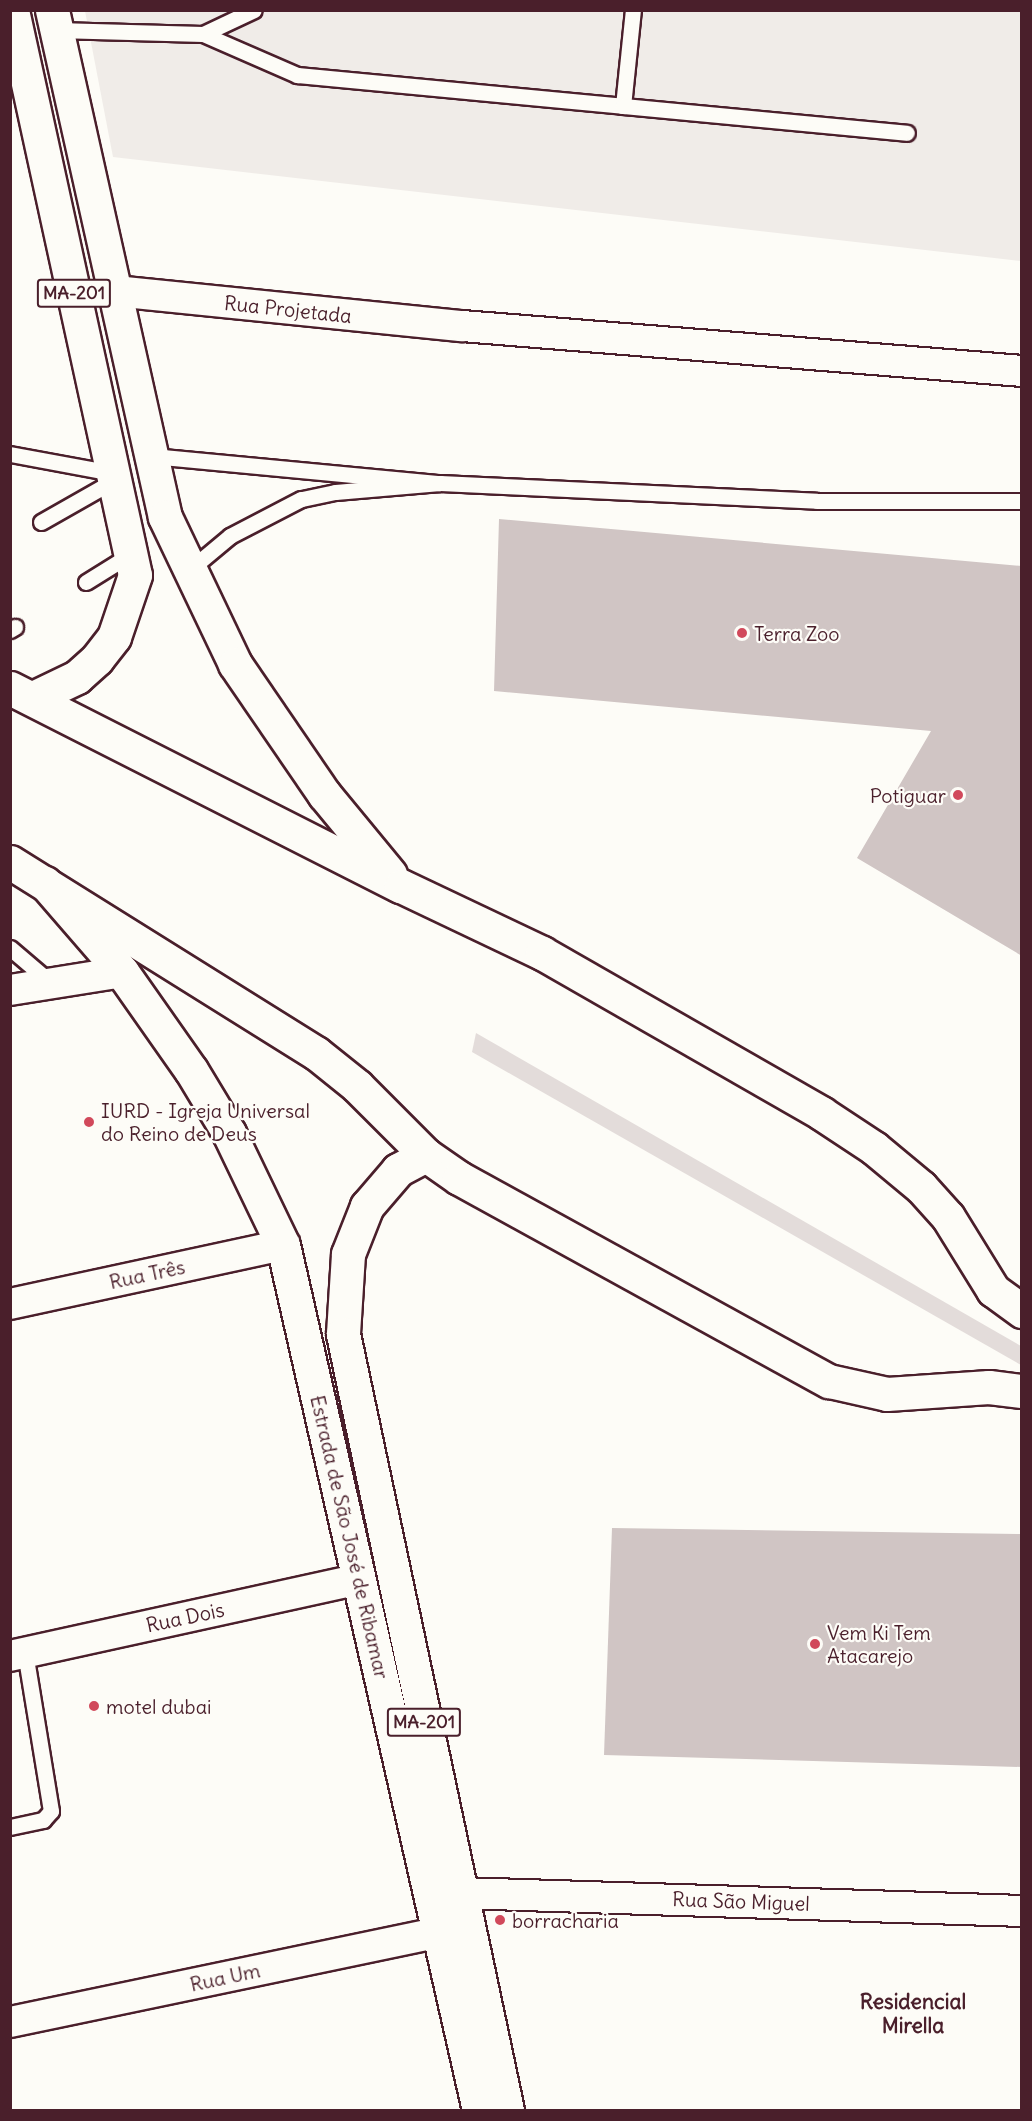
<!DOCTYPE html>
<html>
<head>
<meta charset="utf-8">
<style>
  body { margin:0 }
  #map { position:relative; width:1032px; height:2121px; overflow:hidden; background:#fdfcf7; font-family:Delius,sans-serif }
  div>[style] { position:absolute }
  .built>* { inset:0; background:#f0ece8 }
  .green>* { inset:0; background:#e3dcda }
  .building>* { inset:0; background:#d0c5c4 }
  .roads { filter:drop-shadow(2px 0 #4a1f2b) drop-shadow(-2px 0 #4a1f2b) drop-shadow(0 2px #4a1f2b) drop-shadow(0 -2px #4a1f2b) }
  .service>* { height:15px; margin:-7.5px; padding:0 7.5px; transform-origin:7.5px; border-radius:7.5px; background:#fdfcf7 }
  .minor>* { height:30px; margin:-15px; padding:0 15px; transform-origin:15px; border-radius:15px; background:#fdfcf7 }
  .primary>* { height:33px; margin:-16.5px; padding:0 16.5px; transform-origin:16.5px; border-radius:16.5px; background:#fdfcf7 }
  .dots>* { width:16px; height:16px; translate:-50% -50%; box-sizing:border-box; border:3px solid #fdfcf7; border-radius:50% }
  span { translate:-50% -50%; white-space:nowrap; text-align:center; line-height:1.15; -webkit-text-stroke:4.5px #fdfcf7; paint-order:stroke }
  .shield-label span { padding:2px 4px; background:#fdfcf7; border:2px solid; border-radius:4px; -webkit-text-stroke-width:0 }
  .shield-label { font-size:18px; color:#4a1f2b; font-weight:700 }
  .street-label { font-size:20px; color:#4a1f2b }
  .poi-label { font-size:20px; color:#4a1f2b }
  .left { translate:0 -50%; text-align:left }
  .right { translate:-100% -50%; text-align:right }
  .neighbourhood-label { font-size:21px; color:#4a1f2b; font-weight:700 }
  .frame { position:absolute; inset:0; border:12px solid #4a1f2b; pointer-events:none }
</style>
</head>
<body>
<div id="map">
  <div class="built">
    <i style="clip-path:polygon(85px 11px,1021px 11px,1021px 261px,113px 157px)"></i>
  </div>
  <div class="green">
    <i style="clip-path:polygon(476px 1033px,1021px 1346px,1021px 1365px,472px 1052px)"></i>
  </div>
  <div class="building">
    <i style="clip-path:polygon(499px 519px,1022px 566px,1022px 956px,857px 858px,931px 731px,494px 691px)"></i>
    <i style="clip-path:polygon(612px 1528px,1022px 1534px,1022px 1767px,604px 1755px)"></i>
  </div>
  <div class="roads">
    <div class="service">
      <i style="left:56px;top:30px;width:147px;rotate:1.6deg"></i>
      <i style="left:203px;top:34px;width:103px;rotate:23.6deg"></i>
      <i style="left:297px;top:75px;width:327px;rotate:5.4deg"></i>
      <i style="left:623px;top:106px;width:97px;rotate:-84.1deg"></i>
      <i style="left:203px;top:34px;width:56px;rotate:-25.2deg"></i>
      <i style="left:623px;top:106px;width:285px;rotate:5.4deg"></i>
      <i style="left:10px;top:454px;width:105px;rotate:10.5deg"></i>
      <i style="left:152px;top:456px;width:289px;rotate:5.4deg"></i>
      <i style="left:440px;top:483px;width:105px;rotate:175.1deg"></i>
      <i style="left:335px;top:492px;width:35px;rotate:168deg"></i>
      <i style="left:301px;top:499px;width:80px;rotate:152.5deg"></i>
      <i style="left:230px;top:536px;width:55px;rotate:140.2deg"></i>
      <i style="left:440px;top:483px;width:377px;rotate:2.7deg"></i>
      <i style="left:817px;top:501px;width:205px"></i>
      <i style="left:41px;top:522px;width:85px;rotate:-29.6deg"></i>
      <i style="left:86px;top:582px;width:53px;rotate:-31.9deg"></i>
      <i style="left:10px;top:630px;width:6px;rotate:-31deg"></i>
      <i style="left:10px;top:948px;width:54px;rotate:40.5deg"></i>
      <i style="left:10px;top:1827px;width:34px;rotate:-12deg"></i>
      <i style="left:43px;top:1820px;width:12px;rotate:-48deg"></i>
      <i style="left:51px;top:1811px;width:161px;rotate:-99.3deg"></i>
    </div>
    <div class="minor">
      <i style="left:115px;top:291px;width:349px;rotate:5.8deg"></i>
      <i style="left:462px;top:326px;width:562px;rotate:4.59deg"></i>
      <i style="left:10px;top:990px;width:113px;rotate:-9.1deg"></i>
      <i style="left:10px;top:1304px;width:279px;rotate:-12.2deg"></i>
      <i style="left:10px;top:1656px;width:358px;rotate:-12.4deg"></i>
      <i style="left:460px;top:1893px;width:562px;rotate:1.83deg"></i>
      <i style="left:10px;top:2022px;width:438px;rotate:-11.8deg"></i>
    </div>
    <div class="primary">
      <i style="left:12px;top:10px;width:578px;rotate:77.72deg"></i>
      <i style="left:135px;top:575px;width:65px;rotate:108.7deg"></i>
      <i style="left:114px;top:637px;width:28px;rotate:128deg"></i>
      <i style="left:97px;top:659px;width:27px;rotate:138deg"></i>
      <i style="left:77px;top:677px;width:49px;rotate:154.5deg"></i>
      <i style="left:52px;top:10px;width:519px;rotate:77.44deg"></i>
      <i style="left:165px;top:517px;width:163px;rotate:64.5deg"></i>
      <i style="left:235px;top:664px;width:158px;rotate:55.6deg"></i>
      <i style="left:324px;top:794px;width:104px;rotate:50.5deg"></i>
      <i style="left:10px;top:688px;width:438px;rotate:26.9deg"></i>
      <i style="left:401px;top:886px;width:156px;rotate:25.4deg"></i>
      <i style="left:542px;top:953px;width:322px;rotate:29.8deg"></i>
      <i style="left:821px;top:1113px;width:64px;rotate:33.4deg"></i>
      <i style="left:874px;top:1148px;width:61px;rotate:39.7deg"></i>
      <i style="left:921px;top:1187px;width:40px;rotate:48deg"></i>
      <i style="left:948px;top:1217px;width:86px;rotate:58.3deg"></i>
      <i style="left:993px;top:1290px;width:36px;rotate:36deg"></i>
      <i style="left:10px;top:862px;width:361px;rotate:32deg"></i>
      <i style="left:316px;top:1053px;width:53px;rotate:38.8deg"></i>
      <i style="left:357px;top:1086px;width:98px;rotate:45deg"></i>
      <i style="left:426px;top:1155px;width:40px;rotate:34.9deg"></i>
      <i style="left:459px;top:1178px;width:422px;rotate:28.8deg"></i>
      <i style="left:829px;top:1381px;width:59px;rotate:12.6deg"></i>
      <i style="left:887px;top:1394px;width:102px;rotate:-3.9deg"></i>
      <i style="left:989px;top:1387px;width:33px;rotate:7deg"></i>
      <i style="left:45px;top:883px;width:118px;rotate:49.1deg"></i>
      <i style="left:122px;top:972px;width:120px;rotate:54.9deg"></i>
      <i style="left:191px;top:1070px;width:74px;rotate:58.9deg"></i>
      <i style="left:229px;top:1133px;width:124px;rotate:64.3deg"></i>
      <i style="left:283px;top:1245px;width:887px;rotate:77.23deg"></i>
      <i style="left:426px;top:1155px;width:32px;rotate:152deg"></i>
      <i style="left:398px;top:1170px;width:48px;rotate:130.7deg"></i>
      <i style="left:367px;top:1206px;width:52px;rotate:111.6deg"></i>
      <i style="left:348px;top:1254px;width:80px;rotate:93.6deg"></i>
      <i style="left:343px;top:1334px;width:793px;rotate:78.07deg"></i>
    </div>
  </div>
  <div class="dots">
    <i style="left:742px;top:633px;background:#d1495b"></i>
    <i style="left:958px;top:795px;background:#d1495b"></i>
    <i style="left:89px;top:1122px;background:#d1495b"></i>
    <i style="left:815px;top:1644px;background:#d1495b"></i>
    <i style="left:94px;top:1706px;background:#d1495b"></i>
    <i style="left:500px;top:1920px;background:#d1495b"></i>
  </div>
  <div class="shield-label">
    <span style="left:74px;top:293px">MA-201</span>
    <span style="left:424px;top:1722px">MA-201</span>
  </div>
  <div class="street-label">
    <span style="left:288px;top:309px;rotate:6deg">Rua Projetada</span>
    <span style="left:147px;top:1274px;rotate:-12deg">Rua Três</span>
    <span style="left:350px;top:1537px;rotate:77deg">Estrada de São José de Ribamar</span>
    <span style="left:185px;top:1617px;rotate:-12deg">Rua Dois</span>
    <span style="left:741px;top:1901px;rotate:2deg">Rua São Miguel</span>
    <span style="left:225px;top:1977px;rotate:-12deg">Rua Um</span>
  </div>
  <div class="poi-label">
    <span class="left" style="left:754px;top:633px">Terra Zoo</span>
    <span class="right" style="left:946px;top:795px">Potiguar</span>
    <span class="left" style="left:101px;top:1122px">IURD - Igreja Universal<br>do Reino de Deus</span>
    <span class="left" style="left:827px;top:1644px">Vem Ki Tem<br>Atacarejo</span>
    <span class="left" style="left:106px;top:1706px">motel dubai</span>
    <span class="left" style="left:512px;top:1920px">borracharia</span>
  </div>
  <div class="neighbourhood-label">
    <span style="left:913px;top:2014px">Residencial<br>Mirella</span>
  </div>
  <div class="frame"></div>
</div>
</body>
</html>
